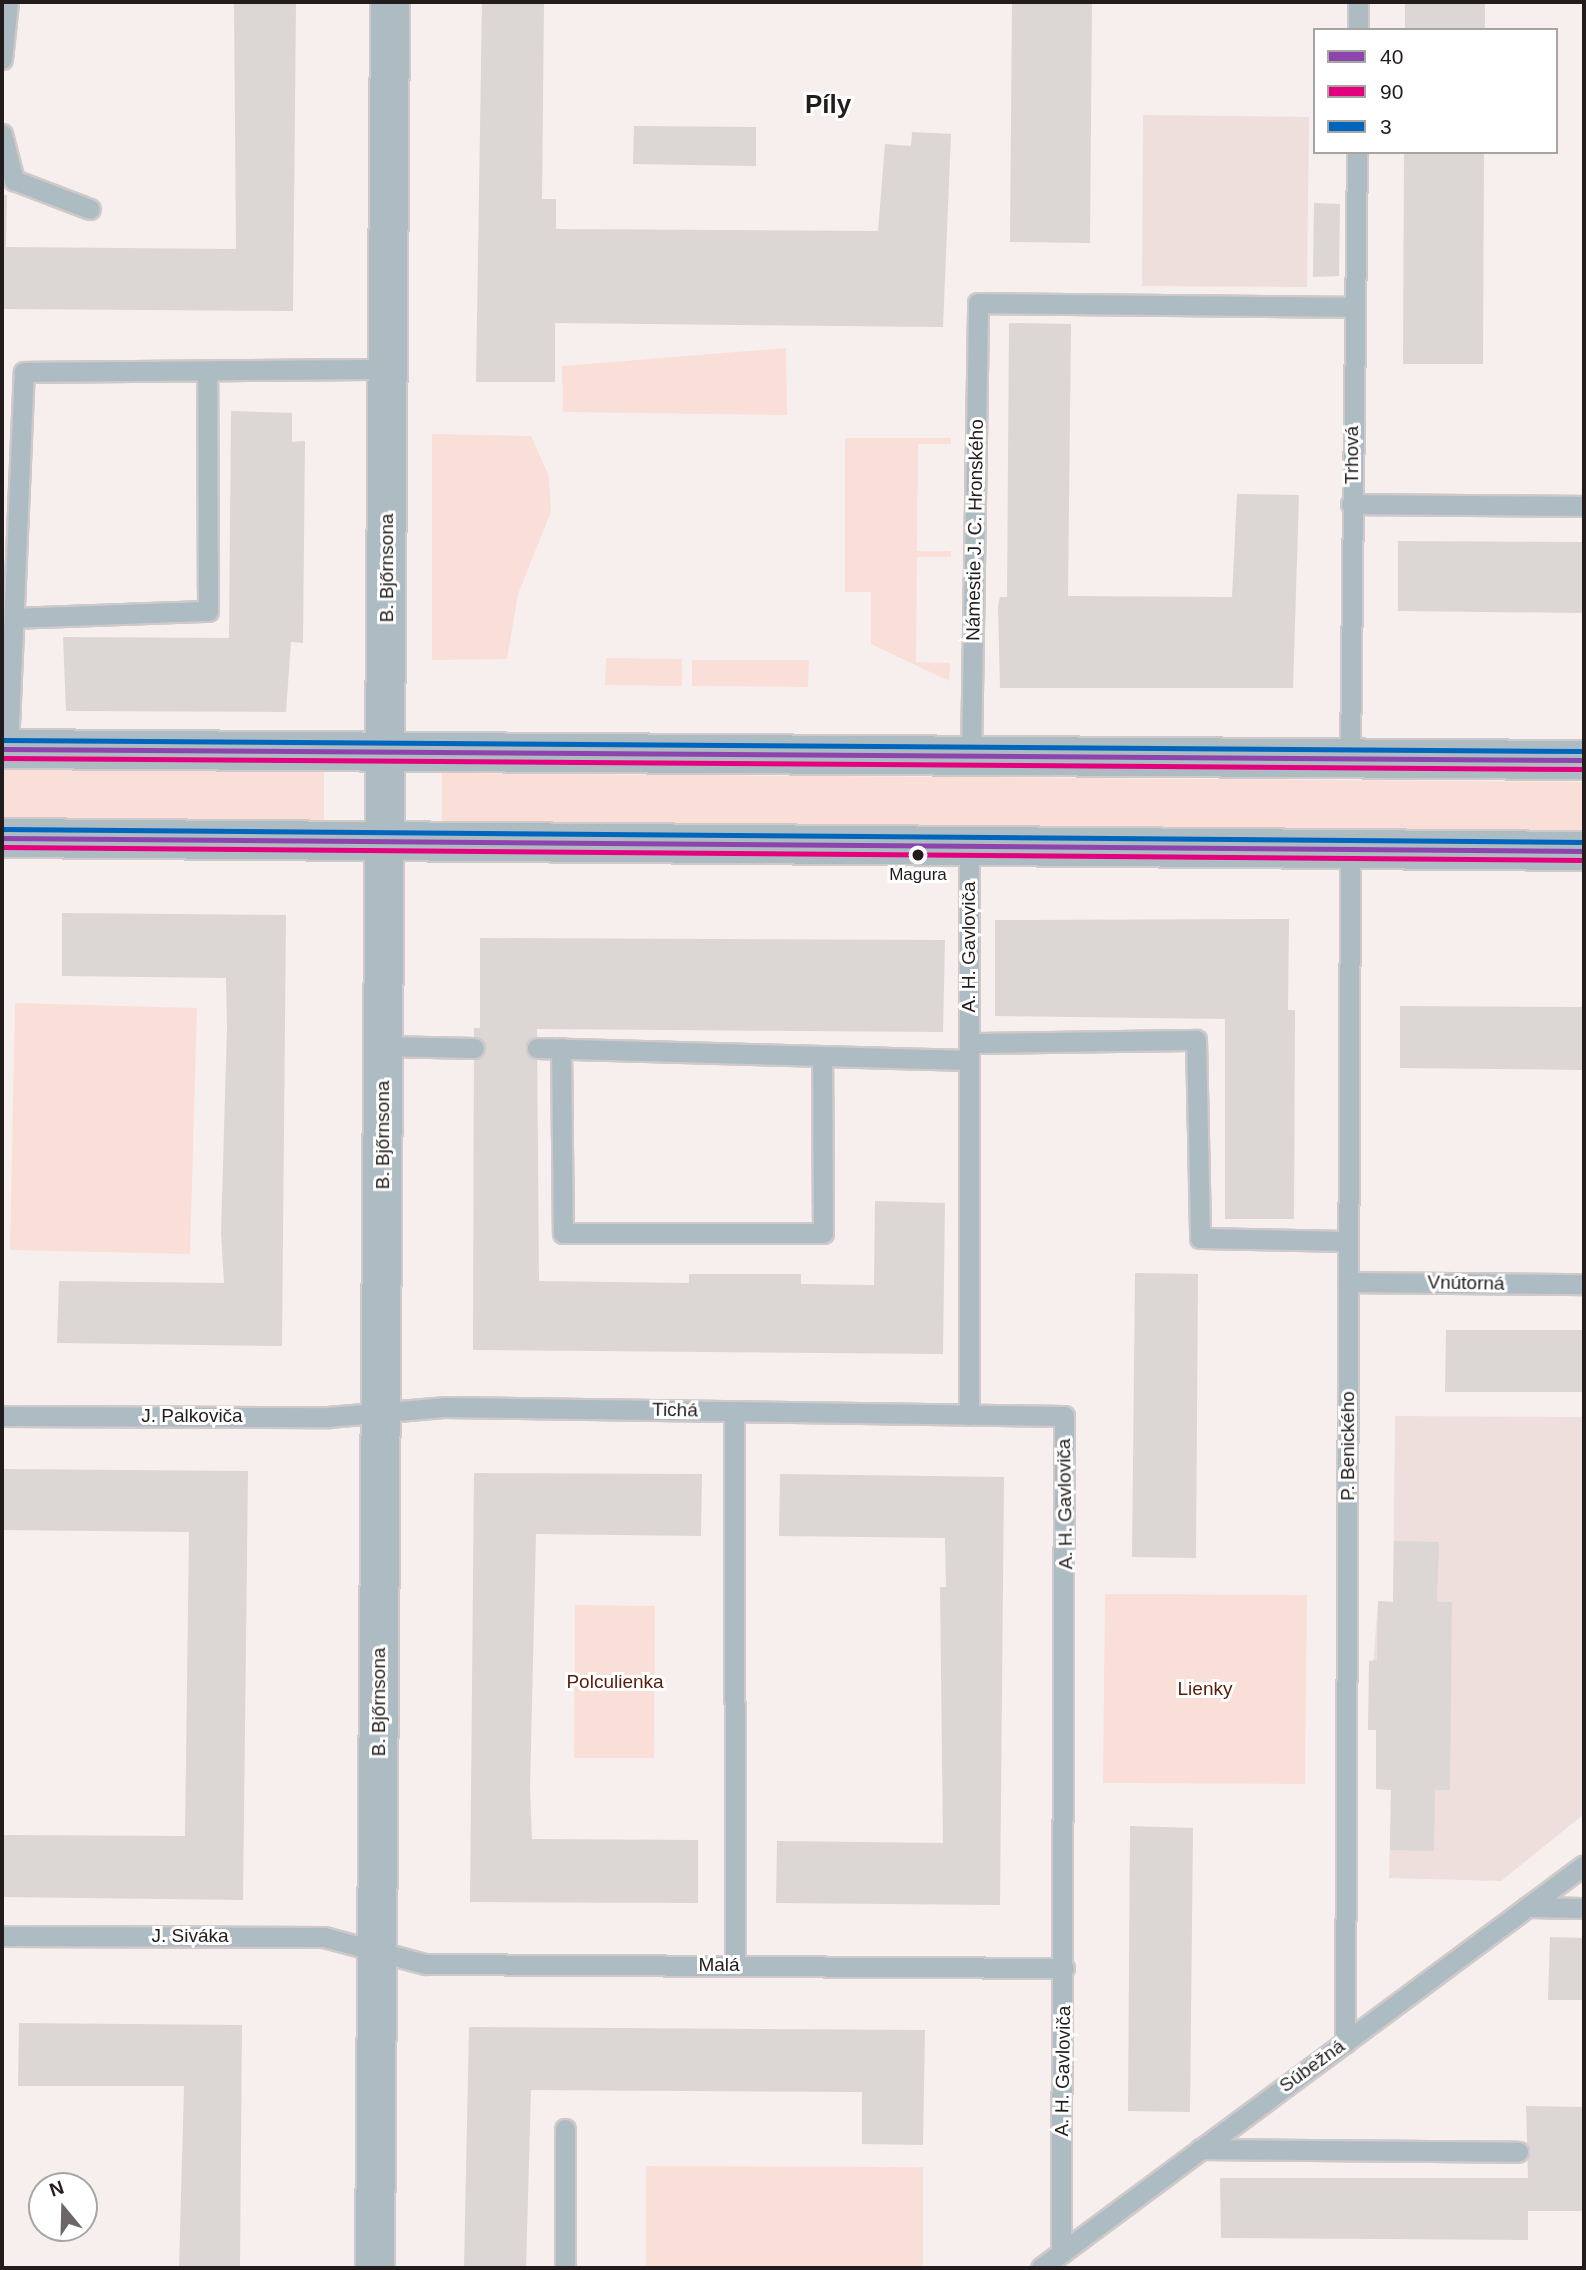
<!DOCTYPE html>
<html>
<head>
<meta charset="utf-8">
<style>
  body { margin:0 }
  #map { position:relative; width:1586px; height:2270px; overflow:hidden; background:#f6efee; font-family:Helvetica,sans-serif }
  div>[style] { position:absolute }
  .built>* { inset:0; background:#eedfdc }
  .green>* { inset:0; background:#fadfd8 }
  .building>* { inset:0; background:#dcd6d5 }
  .roads { filter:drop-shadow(2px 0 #cfcac9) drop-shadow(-2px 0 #cfcac9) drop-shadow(0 2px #cfcac9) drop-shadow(0 -2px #cfcac9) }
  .service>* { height:19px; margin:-9.5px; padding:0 9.5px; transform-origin:9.5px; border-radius:9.5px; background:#adbbc3 }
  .minor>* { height:38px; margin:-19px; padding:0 19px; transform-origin:19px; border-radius:19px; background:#adbbc3 }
  .bus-1>* { height:5px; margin:-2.5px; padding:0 2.5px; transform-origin:2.5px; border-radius:2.5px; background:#8e44ad }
  .bus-2>* { height:5px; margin:-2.5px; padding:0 2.5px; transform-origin:2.5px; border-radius:2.5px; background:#e5007d }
  .bus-3>* { height:5px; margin:-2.5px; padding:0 2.5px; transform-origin:2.5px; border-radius:2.5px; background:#0065bd }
  .dots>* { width:19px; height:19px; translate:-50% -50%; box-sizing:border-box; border:4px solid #fff; border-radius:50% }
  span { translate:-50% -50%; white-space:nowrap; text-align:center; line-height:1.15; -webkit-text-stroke:6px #fff; paint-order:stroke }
  .bus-label { font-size:17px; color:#221d1c }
  .street-label { font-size:19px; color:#221d1c }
  .park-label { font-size:19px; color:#591c0a }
  .district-label { font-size:26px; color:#221d1c; font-weight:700 }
  .frame { position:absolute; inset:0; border:4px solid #221d1c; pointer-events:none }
  .legend { position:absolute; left:1313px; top:28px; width:245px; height:126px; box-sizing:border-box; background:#fff; border:2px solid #a7a5a4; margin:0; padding:9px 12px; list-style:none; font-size:21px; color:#221d1c }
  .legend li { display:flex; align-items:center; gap:14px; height:35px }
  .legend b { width:35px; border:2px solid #a7a5a4 }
  .north { position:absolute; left:28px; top:2172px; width:70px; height:70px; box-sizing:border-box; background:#fff; border:2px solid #a7a5a4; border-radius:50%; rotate:341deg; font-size:19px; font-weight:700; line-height:28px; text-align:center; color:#221d1c }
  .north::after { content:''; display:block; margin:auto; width:24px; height:32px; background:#6c6666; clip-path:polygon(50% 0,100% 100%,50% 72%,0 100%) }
</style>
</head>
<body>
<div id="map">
  <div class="built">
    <i style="clip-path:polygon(1143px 115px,1309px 117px,1307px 287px,1142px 286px)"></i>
    <i style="clip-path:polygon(1395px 1416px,1584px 1417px,1584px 1814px,1501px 1881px,1389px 1878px,1391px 1790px,1376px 1789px,1376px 1730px,1368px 1730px,1378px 1601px,1393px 1602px)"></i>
  </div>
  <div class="green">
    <i style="clip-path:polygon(786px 348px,787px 415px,563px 412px,562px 366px)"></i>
    <i style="clip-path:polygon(432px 434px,531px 436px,549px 476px,551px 512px,518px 594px,507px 659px,432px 660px)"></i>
    <i style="clip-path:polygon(845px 438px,951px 438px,951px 444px,918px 444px,917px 551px,951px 551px,951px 557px,917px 557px,916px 662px,950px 663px,949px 681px,871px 644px,871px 592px,845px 592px)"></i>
    <i style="clip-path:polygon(606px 658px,682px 659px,682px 686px,605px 685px)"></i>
    <i style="clip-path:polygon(692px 660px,809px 660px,808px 687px,692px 686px)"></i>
    <i style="clip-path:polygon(2px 769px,324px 772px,324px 821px,2px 817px)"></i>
    <i style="clip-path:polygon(442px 773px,1584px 782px,1584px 831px,442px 823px)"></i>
    <i style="clip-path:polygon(15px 1003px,197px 1008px,190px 1254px,10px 1250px)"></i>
    <i style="clip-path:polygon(1105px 1594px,1307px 1595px,1305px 1784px,1103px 1783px)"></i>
    <i style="clip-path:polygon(575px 1605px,655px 1606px,654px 1758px,574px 1758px)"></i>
    <i style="clip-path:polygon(646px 2166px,923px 2167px,923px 2268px,646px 2268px)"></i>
  </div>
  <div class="building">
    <i style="clip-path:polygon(234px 2px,296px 2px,293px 311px,2px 309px,2px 195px,7px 195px,6px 247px,236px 249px)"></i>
    <i style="clip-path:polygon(482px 2px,544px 2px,542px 199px,556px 199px,556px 229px,878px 231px,885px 144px,911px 146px,912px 132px,951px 134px,943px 327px,555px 323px,555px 382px,476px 382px)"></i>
    <i style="clip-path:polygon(1012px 2px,1092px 2px,1090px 243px,1010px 242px)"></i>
    <i style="clip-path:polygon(1405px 2px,1485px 2px,1485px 30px,1405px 30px)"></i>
    <i style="clip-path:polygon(634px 126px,756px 127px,756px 166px,633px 164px)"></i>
    <i style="clip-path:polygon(1404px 152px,1484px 152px,1483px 364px,1403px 364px)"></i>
    <i style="clip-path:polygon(1314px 203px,1340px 204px,1339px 276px,1313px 277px)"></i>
    <i style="clip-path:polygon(1009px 323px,1071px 324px,1068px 596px,1232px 597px,1237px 494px,1299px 495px,1293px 688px,1000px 688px,998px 606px,1000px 597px,1007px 597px)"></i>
    <i style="clip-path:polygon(231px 411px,292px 413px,292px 442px,305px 441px,303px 643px,291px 642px,286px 712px,66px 711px,63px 637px,229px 638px)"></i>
    <i style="clip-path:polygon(1398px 541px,1584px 542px,1584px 613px,1398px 611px)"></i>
    <i style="clip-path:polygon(62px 913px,286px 915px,282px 1346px,57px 1343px,59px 1281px,224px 1283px,221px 1232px,227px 1027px,226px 978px,62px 976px)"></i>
    <i style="clip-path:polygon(1289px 919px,1288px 1010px,1295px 1010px,1294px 1219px,1225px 1219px,1225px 1019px,995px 1016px,995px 920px)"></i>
    <i style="clip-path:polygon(480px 938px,945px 940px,943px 1032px,537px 1029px,539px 1281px,689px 1283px,689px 1274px,801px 1274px,801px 1284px,874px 1285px,875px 1201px,945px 1203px,943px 1354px,473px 1350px,474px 1028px,480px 1028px)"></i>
    <i style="clip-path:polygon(1400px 1006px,1584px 1007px,1584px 1070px,1400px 1068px)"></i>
    <i style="clip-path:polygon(1135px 1273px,1198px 1274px,1196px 1558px,1132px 1557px)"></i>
    <i style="clip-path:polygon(1446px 1330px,1584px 1330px,1584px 1392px,1445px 1392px)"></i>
    <i style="clip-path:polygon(2px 1469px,248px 1471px,243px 1900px,2px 1897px,2px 1835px,185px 1836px,189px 1532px,2px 1530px)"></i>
    <i style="clip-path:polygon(474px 1473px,702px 1474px,701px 1536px,536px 1534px,530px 1788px,532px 1839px,698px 1840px,698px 1903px,470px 1902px)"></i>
    <i style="clip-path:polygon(780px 1474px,1004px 1477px,1000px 1905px,776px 1903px,777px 1841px,943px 1843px,940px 1587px,946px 1587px,945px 1538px,779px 1536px)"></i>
    <i style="clip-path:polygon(1394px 1541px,1439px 1542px,1437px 1602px,1452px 1602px,1450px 1790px,1435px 1790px,1434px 1851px,1390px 1850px,1391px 1790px,1376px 1789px,1376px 1730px,1368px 1730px,1369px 1661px,1377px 1660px,1378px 1601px,1393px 1602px)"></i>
    <i style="clip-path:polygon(1130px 1826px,1193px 1828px,1190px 2112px,1128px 2111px)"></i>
    <i style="clip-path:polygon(1550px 1937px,1584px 1938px,1584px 2000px,1548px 2000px)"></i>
    <i style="clip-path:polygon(19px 2023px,242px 2025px,240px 2268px,179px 2268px,184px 2086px,18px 2086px)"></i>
    <i style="clip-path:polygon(469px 2027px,925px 2030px,923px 2145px,862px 2144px,862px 2092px,531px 2090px,526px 2268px,464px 2268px)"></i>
    <i style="clip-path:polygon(1526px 2106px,1584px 2107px,1584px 2211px,1528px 2211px,1528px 2240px,1221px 2238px,1220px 2178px,1528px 2178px)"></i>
  </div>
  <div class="roads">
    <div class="service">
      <i style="left:1358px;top:2px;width:28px;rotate:90deg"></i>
      <i style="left:2px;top:59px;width:57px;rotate:-84deg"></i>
      <i style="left:2px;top:134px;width:48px;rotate:75.4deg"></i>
      <i style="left:14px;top:180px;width:81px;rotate:20.9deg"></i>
      <i style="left:1351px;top:504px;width:233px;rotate:0.5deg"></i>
      <i style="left:14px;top:618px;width:194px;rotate:-2.1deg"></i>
      <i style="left:208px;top:611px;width:240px;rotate:-90.2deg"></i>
      <i style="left:8px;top:749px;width:377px;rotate:-87.6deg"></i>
      <i style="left:24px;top:372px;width:363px;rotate:-0.5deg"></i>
      <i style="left:971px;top:757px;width:454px;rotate:-89.1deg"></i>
      <i style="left:978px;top:303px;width:377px;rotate:0.6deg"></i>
      <i style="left:1350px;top:758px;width:606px;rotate:-89.34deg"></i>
      <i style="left:969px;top:1043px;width:227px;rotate:-0.8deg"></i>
      <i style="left:1196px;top:1040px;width:198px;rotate:88.8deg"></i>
      <i style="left:1200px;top:1238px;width:148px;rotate:1.2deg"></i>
      <i style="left:384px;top:1046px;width:90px;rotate:1.3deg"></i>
      <i style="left:537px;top:1048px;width:432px;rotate:1.6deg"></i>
      <i style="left:561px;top:1048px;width:185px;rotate:89.4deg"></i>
      <i style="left:563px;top:1233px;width:260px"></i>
      <i style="left:823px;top:1233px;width:176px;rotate:-90.3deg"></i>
      <i style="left:1348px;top:1282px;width:236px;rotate:0.5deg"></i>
      <i style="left:734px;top:1411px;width:554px;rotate:89.9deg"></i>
      <i style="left:969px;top:1415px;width:567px;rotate:-90deg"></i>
      <i style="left:2px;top:1416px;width:326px;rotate:0.2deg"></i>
      <i style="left:328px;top:1417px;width:116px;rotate:-4.9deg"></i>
      <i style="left:444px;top:1407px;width:620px;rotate:0.83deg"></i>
      <i style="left:1064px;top:1416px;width:837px;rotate:90.21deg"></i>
      <i style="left:1527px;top:1907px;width:57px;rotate:1deg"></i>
      <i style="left:2px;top:1936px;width:322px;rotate:0.2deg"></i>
      <i style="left:324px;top:1937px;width:105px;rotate:15deg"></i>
      <i style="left:425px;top:1964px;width:639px;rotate:0.36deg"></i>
      <i style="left:1345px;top:2043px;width:1193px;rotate:-89.76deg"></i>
      <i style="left:1200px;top:2149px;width:318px;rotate:0.5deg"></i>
      <i style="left:565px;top:2268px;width:139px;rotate:-90deg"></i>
      <i style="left:1041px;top:2268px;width:676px;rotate:-36.58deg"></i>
    </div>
    <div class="minor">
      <i style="left:2px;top:749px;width:1582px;rotate:0.4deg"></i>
      <i style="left:2px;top:838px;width:1582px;rotate:0.47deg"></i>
      <i style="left:375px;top:2268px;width:2266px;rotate:-89.62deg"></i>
    </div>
  </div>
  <div class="bus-1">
    <i style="left:2px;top:749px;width:1582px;rotate:0.4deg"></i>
    <i style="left:2px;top:838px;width:1582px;rotate:0.47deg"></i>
  </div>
  <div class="bus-2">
    <i style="left:2px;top:758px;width:1582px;rotate:0.4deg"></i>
    <i style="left:2px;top:847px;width:1582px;rotate:0.47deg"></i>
  </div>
  <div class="bus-3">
    <i style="left:2px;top:740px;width:1582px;rotate:0.4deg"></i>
    <i style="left:2px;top:829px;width:1582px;rotate:0.47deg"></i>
  </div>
  <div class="dots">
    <i style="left:918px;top:855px;background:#221d1c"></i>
  </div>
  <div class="bus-label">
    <span style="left:918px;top:875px">Magura</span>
  </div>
  <div class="street-label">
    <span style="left:1352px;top:455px;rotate:-90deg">Trhová</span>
    <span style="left:975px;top:530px;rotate:-89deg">Námestie J. C. Hronského</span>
    <span style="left:387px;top:568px;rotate:-90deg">B. Bjőrnsona</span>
    <span style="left:969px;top:947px;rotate:-90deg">A. H. Gavloviča</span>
    <span style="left:383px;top:1135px;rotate:-90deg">B. Bjőrnsona</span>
    <span style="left:1466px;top:1283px;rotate:1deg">Vnútorná</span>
    <span style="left:675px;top:1410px;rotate:1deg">Tichá</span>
    <span style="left:192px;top:1416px">J. Palkoviča</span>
    <span style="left:1348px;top:1446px;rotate:-90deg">P. Benického</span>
    <span style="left:1065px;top:1504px;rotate:-91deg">A. H. Gavloviča</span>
    <span style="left:379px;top:1702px;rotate:-90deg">B. Bjőrnsona</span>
    <span style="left:190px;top:1936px">J. Siváka</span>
    <span style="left:719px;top:1965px">Malá</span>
    <span style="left:1312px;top:2066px;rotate:-36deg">Súbežná</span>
    <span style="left:1063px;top:2071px;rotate:-89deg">A. H. Gavloviča</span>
  </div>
  <div class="park-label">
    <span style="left:615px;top:1682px">Polculienka</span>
    <span style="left:1205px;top:1689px">Lienky</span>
  </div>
  <div class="district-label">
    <span style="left:828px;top:105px">Píly</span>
  </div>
  <div class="frame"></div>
  <ul class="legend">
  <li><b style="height:9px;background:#8e44ad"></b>40</li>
  <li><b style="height:9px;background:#e5007d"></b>90</li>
  <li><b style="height:9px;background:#0065bd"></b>3</li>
  </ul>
  <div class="north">N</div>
</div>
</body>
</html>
